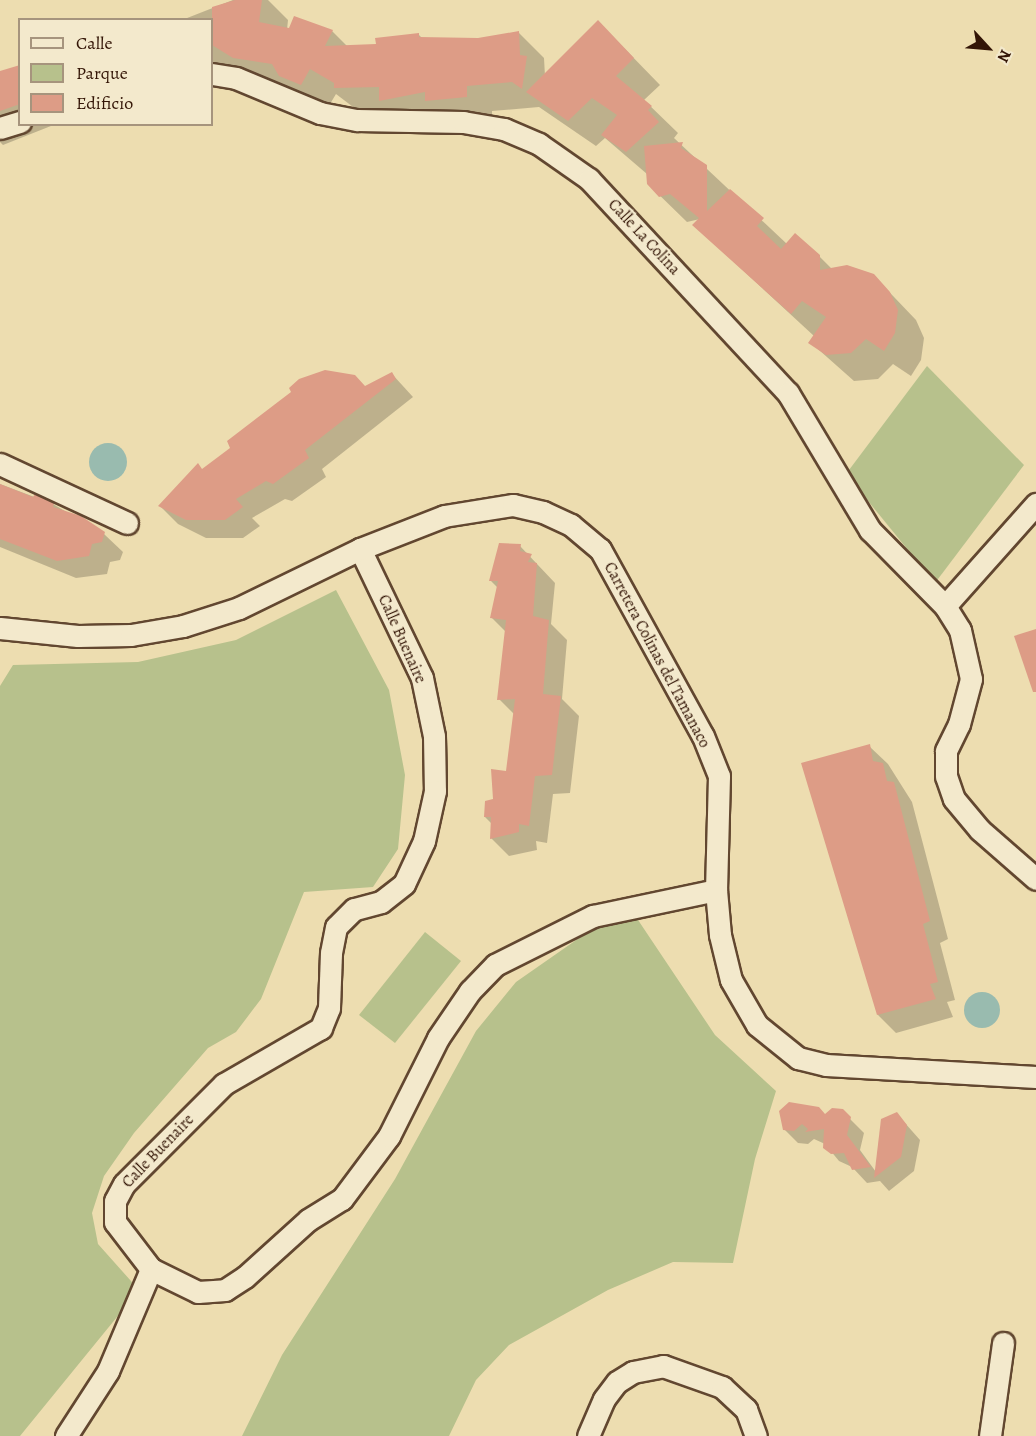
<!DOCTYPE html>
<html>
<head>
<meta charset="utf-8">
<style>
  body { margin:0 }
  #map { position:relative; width:1036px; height:1436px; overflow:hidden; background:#edddb0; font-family:Alegreya,serif }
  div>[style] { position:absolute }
  .green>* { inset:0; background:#b7c18c }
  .water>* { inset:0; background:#99bbaf }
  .round { border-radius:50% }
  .shadow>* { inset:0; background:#0003 }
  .building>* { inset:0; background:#dd9c86 }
  .roads { filter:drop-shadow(2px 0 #624730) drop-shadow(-2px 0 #624730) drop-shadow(0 2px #624730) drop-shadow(0 -2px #624730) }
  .street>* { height:21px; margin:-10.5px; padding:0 10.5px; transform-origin:10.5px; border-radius:10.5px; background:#f3e9cc }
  span { translate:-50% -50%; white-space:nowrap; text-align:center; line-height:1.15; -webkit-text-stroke:4.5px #f3e9cc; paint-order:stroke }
  .street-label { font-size:16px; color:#331506 }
  .legend { position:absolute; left:18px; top:18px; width:195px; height:108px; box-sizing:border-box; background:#f3e9cc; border:2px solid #a6947d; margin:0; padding:8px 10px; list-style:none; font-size:18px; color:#331506 }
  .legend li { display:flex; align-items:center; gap:12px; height:30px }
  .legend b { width:30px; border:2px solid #a6947d }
  .north { position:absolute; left:958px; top:18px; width:60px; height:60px; -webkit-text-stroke:4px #f3e9cc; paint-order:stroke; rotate:116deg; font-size:16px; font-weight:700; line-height:24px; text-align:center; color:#331506 }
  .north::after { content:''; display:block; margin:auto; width:21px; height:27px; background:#331506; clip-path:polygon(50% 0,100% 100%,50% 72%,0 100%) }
</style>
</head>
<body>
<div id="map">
  <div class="green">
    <i style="clip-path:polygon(927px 366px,1024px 465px,935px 583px,846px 474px)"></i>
    <i style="clip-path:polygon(336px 590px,389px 690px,405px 775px,398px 849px,373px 887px,304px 892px,261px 999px,236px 1032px,208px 1048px,134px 1133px,104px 1176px,92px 1213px,98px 1244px,139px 1290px,20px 1436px,0 1436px,0 686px,13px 665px,138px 662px,236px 640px)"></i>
    <i style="clip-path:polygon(634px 914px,715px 1035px,776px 1091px,755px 1159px,733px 1263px,673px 1262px,608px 1290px,509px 1345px,476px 1380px,449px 1436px,242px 1436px,282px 1355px,395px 1179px,476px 1031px,516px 982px,592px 929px)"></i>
    <i style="clip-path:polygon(425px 932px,461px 961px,395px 1043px,359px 1015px)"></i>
  </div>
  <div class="water">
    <i class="round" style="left:89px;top:443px;width:38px;height:38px"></i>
    <i class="round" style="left:964px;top:992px;width:36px;height:36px"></i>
  </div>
  <div class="shadow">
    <i style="clip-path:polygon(233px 0,268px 0,288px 20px,287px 30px,332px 31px,348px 47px,378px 45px,419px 35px,423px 39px,478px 39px,519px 33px,544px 58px,545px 76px,624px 48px,660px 85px,644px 100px,678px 133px,674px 138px,787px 244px,819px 256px,832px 269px,873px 275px,916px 320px,924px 338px,921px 360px,911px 376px,893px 364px,878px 379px,854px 381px,810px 342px,814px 336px,694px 225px,700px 219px,687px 222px,648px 184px,647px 174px,605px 138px,596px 146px,539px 107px,492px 111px,492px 122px,361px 113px,336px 94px,327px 109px,306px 101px,292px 88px,212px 80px,212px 20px,182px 20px)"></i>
    <i style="clip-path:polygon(20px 67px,20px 124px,56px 124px,3px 145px,0 142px,0 72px)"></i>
    <i style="clip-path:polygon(392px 374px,413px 397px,322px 469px,326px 477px,292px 501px,285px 499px,252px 518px,260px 526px,243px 538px,206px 538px,178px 524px,160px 506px,203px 471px)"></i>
    <i style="clip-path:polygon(0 484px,53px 504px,104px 534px,123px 552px,120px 560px,110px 562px,107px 574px,76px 578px,0 547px)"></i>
    <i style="clip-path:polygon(500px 545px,520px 546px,555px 583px,551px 624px,567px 640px,562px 699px,579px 716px,570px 793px,553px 794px,547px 843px,536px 841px,537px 850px,509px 856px,491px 838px,492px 824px,485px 817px,508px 773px,515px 715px,499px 699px,506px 632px,492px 618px,498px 588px,491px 581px)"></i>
    <i style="clip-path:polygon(869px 746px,888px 764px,912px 802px,948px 939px,940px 943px,955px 1000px,947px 1002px,953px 1017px,896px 1033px,878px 1015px)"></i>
    <i style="clip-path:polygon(842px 1111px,864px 1133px,860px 1150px,876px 1172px,897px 1114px,920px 1140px,914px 1171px,889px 1191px,880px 1181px,867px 1183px,852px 1167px,839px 1161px,825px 1144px,814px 1139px,808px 1144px,798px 1143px,784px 1129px)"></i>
  </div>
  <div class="building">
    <i style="clip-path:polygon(235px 0,262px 0,259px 22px,289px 28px,294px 16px,333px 30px,325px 46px,376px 44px,375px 38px,419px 33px,419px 37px,478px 38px,519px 31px,520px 55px,527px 56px,522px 89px,512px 82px,467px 86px,467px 97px,425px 101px,425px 92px,379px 101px,379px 87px,334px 88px,334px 83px,310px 69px,301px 85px,279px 76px,272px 64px,233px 58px,212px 45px,212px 7px)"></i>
    <i style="clip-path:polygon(598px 20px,634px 58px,616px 76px,652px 106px,648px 110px,659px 122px,626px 152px,601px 135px,617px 115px,592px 98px,568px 121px,526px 92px)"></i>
    <i style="clip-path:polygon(20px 65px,20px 104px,0 111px,0 71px)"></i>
    <i style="clip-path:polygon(683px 142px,681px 148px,707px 165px,707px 211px,730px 189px,764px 218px,757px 226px,781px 249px,795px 233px,820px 255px,820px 270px,847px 265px,874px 274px,890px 292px,898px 310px,895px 333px,884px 351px,866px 339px,851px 353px,826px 355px,808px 343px,826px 317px,802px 301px,791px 314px,692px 225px,699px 218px,670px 194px,659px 197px,647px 184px,644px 146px)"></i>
    <i style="clip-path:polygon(325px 370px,355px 375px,365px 386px,392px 372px,396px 379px,305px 450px,309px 458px,273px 484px,266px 481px,236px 499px,243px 507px,225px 520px,186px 520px,158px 506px,198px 463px,202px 469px,230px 448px,227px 441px,291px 392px,289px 388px,299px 379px)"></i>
    <i style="clip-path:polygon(0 484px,33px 497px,35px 494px,54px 503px,53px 507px,81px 516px,105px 532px,102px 542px,92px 544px,89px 556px,57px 561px,0 539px)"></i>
    <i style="clip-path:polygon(499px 543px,521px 544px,520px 551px,532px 554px,528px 562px,537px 563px,533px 616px,549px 620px,543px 694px,561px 696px,552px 775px,535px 776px,529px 826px,519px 824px,519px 832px,490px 839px,491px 817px,484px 817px,485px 801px,493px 799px,491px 769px,506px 771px,515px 699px,497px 700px,506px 620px,490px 618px,498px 581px,489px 581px)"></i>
    <i style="clip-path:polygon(1036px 629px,1036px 692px,1033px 692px,1014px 636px)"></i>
    <i style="clip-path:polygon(870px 744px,873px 761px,883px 763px,887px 781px,894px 782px,930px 921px,923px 924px,938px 982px,930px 984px,936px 999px,877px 1015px,801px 763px)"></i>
    <i style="clip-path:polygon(789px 1102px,819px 1107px,825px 1114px,832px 1108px,843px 1109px,851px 1117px,847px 1135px,871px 1167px,852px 1170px,844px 1153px,831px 1154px,823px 1148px,824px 1129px,805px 1132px,808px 1129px,802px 1124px,794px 1131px,783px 1130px,779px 1111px)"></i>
    <i style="clip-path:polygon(897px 1112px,907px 1125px,901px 1157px,874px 1178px,881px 1119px)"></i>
  </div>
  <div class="roads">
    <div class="street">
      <i style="left:212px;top:74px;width:24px;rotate:9deg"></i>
      <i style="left:236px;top:78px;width:91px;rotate:22.6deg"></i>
      <i style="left:320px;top:113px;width:38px;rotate:11deg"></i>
      <i style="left:357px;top:120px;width:106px;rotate:1.1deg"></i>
      <i style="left:463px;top:122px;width:42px;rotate:9.7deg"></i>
      <i style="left:504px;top:129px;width:38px;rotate:23deg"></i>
      <i style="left:539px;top:144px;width:61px;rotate:35deg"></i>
      <i style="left:589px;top:179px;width:292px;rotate:47.1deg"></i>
      <i style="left:788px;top:393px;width:160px;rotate:59.1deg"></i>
      <i style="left:870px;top:530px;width:107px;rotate:45.4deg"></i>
      <i style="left:945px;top:606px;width:28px;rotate:58deg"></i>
      <i style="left:960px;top:630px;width:50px;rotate:77.3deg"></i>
      <i style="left:971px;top:679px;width:47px;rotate:104.9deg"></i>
      <i style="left:959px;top:724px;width:30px;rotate:116deg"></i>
      <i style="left:946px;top:751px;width:25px;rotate:90deg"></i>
      <i style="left:946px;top:776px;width:24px;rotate:71deg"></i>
      <i style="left:954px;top:799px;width:40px;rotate:50deg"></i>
      <i style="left:980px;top:830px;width:74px;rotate:41.2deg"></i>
      <i style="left:0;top:128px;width:21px;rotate:-17deg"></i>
      <i style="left:0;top:464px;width:140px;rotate:24.9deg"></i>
      <i style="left:360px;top:549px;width:143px;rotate:64.3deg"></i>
      <i style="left:422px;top:678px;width:59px;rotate:78.3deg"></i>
      <i style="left:434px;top:736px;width:55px;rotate:89deg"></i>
      <i style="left:435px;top:791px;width:51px;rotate:102.4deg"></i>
      <i style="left:424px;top:841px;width:47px;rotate:114.9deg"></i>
      <i style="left:404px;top:884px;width:29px;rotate:142deg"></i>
      <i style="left:381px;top:902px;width:28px;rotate:165deg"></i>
      <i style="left:354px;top:909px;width:25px;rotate:135deg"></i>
      <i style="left:336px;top:927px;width:26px;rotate:101deg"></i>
      <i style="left:331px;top:953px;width:55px;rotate:92.1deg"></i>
      <i style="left:329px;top:1008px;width:22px;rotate:112deg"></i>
      <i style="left:321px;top:1028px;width:112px;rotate:150deg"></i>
      <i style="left:224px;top:1084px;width:141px;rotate:135deg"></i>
      <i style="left:124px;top:1184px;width:19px;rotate:118deg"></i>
      <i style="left:115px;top:1201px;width:21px;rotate:90deg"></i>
      <i style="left:115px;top:1222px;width:59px;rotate:52.5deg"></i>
      <i style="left:151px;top:1269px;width:52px;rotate:26.1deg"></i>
      <i style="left:198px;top:1292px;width:27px;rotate:-4deg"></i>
      <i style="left:225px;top:1290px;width:24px;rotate:-33deg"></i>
      <i style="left:245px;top:1277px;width:85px;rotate:-42.1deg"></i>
      <i style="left:308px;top:1220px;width:40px;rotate:-32deg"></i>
      <i style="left:342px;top:1199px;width:79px;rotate:-53.3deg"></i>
      <i style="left:389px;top:1136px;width:110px;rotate:-63.4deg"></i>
      <i style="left:438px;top:1038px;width:57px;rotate:-55.8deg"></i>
      <i style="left:470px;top:991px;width:36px;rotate:-46deg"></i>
      <i style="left:495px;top:965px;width:110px;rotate:-26.6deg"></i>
      <i style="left:593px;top:916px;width:126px;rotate:-11.9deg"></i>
      <i style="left:945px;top:606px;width:137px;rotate:-48.3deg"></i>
      <i style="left:0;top:628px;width:78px;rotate:5.9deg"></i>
      <i style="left:78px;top:636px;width:53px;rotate:-1.1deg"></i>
      <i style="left:131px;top:635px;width:53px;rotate:-9.8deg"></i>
      <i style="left:183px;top:626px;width:59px;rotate:-17.8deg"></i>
      <i style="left:239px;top:608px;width:135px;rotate:-26deg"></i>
      <i style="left:360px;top:549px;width:90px;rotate:-21.4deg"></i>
      <i style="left:444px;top:516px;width:70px;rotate:-9.1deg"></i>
      <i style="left:513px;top:505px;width:31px;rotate:13deg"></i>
      <i style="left:543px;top:512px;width:31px;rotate:25deg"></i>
      <i style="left:571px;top:525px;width:38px;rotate:40deg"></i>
      <i style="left:600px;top:549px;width:213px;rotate:61.2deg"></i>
      <i style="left:703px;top:736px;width:43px;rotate:68.2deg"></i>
      <i style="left:719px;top:776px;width:114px;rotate:91.5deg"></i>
      <i style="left:716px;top:890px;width:45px;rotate:84.9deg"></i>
      <i style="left:720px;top:935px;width:46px;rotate:76.3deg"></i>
      <i style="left:731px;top:980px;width:52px;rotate:60deg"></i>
      <i style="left:757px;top:1025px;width:53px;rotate:38.8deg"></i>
      <i style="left:798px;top:1058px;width:29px;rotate:14deg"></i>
      <i style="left:826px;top:1065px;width:210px;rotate:3.3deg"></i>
      <i style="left:66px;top:1436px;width:77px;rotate:-57.1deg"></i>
      <i style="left:108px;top:1371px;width:111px;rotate:-67.1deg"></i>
      <i style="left:588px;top:1436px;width:40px;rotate:-66.6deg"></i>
      <i style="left:604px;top:1399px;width:21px;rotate:-53deg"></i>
      <i style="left:617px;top:1382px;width:19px;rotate:-32deg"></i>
      <i style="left:633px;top:1372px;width:31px;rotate:-11deg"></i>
      <i style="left:663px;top:1366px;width:63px;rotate:19.6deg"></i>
      <i style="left:722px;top:1387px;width:33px;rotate:43deg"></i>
      <i style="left:746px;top:1409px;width:29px;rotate:70deg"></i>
      <i style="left:990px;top:1436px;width:94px;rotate:-82deg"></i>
    </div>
  </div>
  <div class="street-label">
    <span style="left:644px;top:237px;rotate:47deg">Calle La Colina</span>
    <span style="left:402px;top:639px;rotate:66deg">Calle Buenaire</span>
    <span style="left:657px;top:655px;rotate:62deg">Carretera Colinas del Tamanaco</span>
    <span style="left:158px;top:1151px;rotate:-46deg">Calle Buenaire</span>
  </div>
  <ul class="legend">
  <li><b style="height:8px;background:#f3e9cc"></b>Calle</li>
  <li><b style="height:16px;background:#b7c18c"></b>Parque</li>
  <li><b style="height:16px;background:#dd9c86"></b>Edificio</li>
  </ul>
  <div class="north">N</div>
</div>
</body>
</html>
